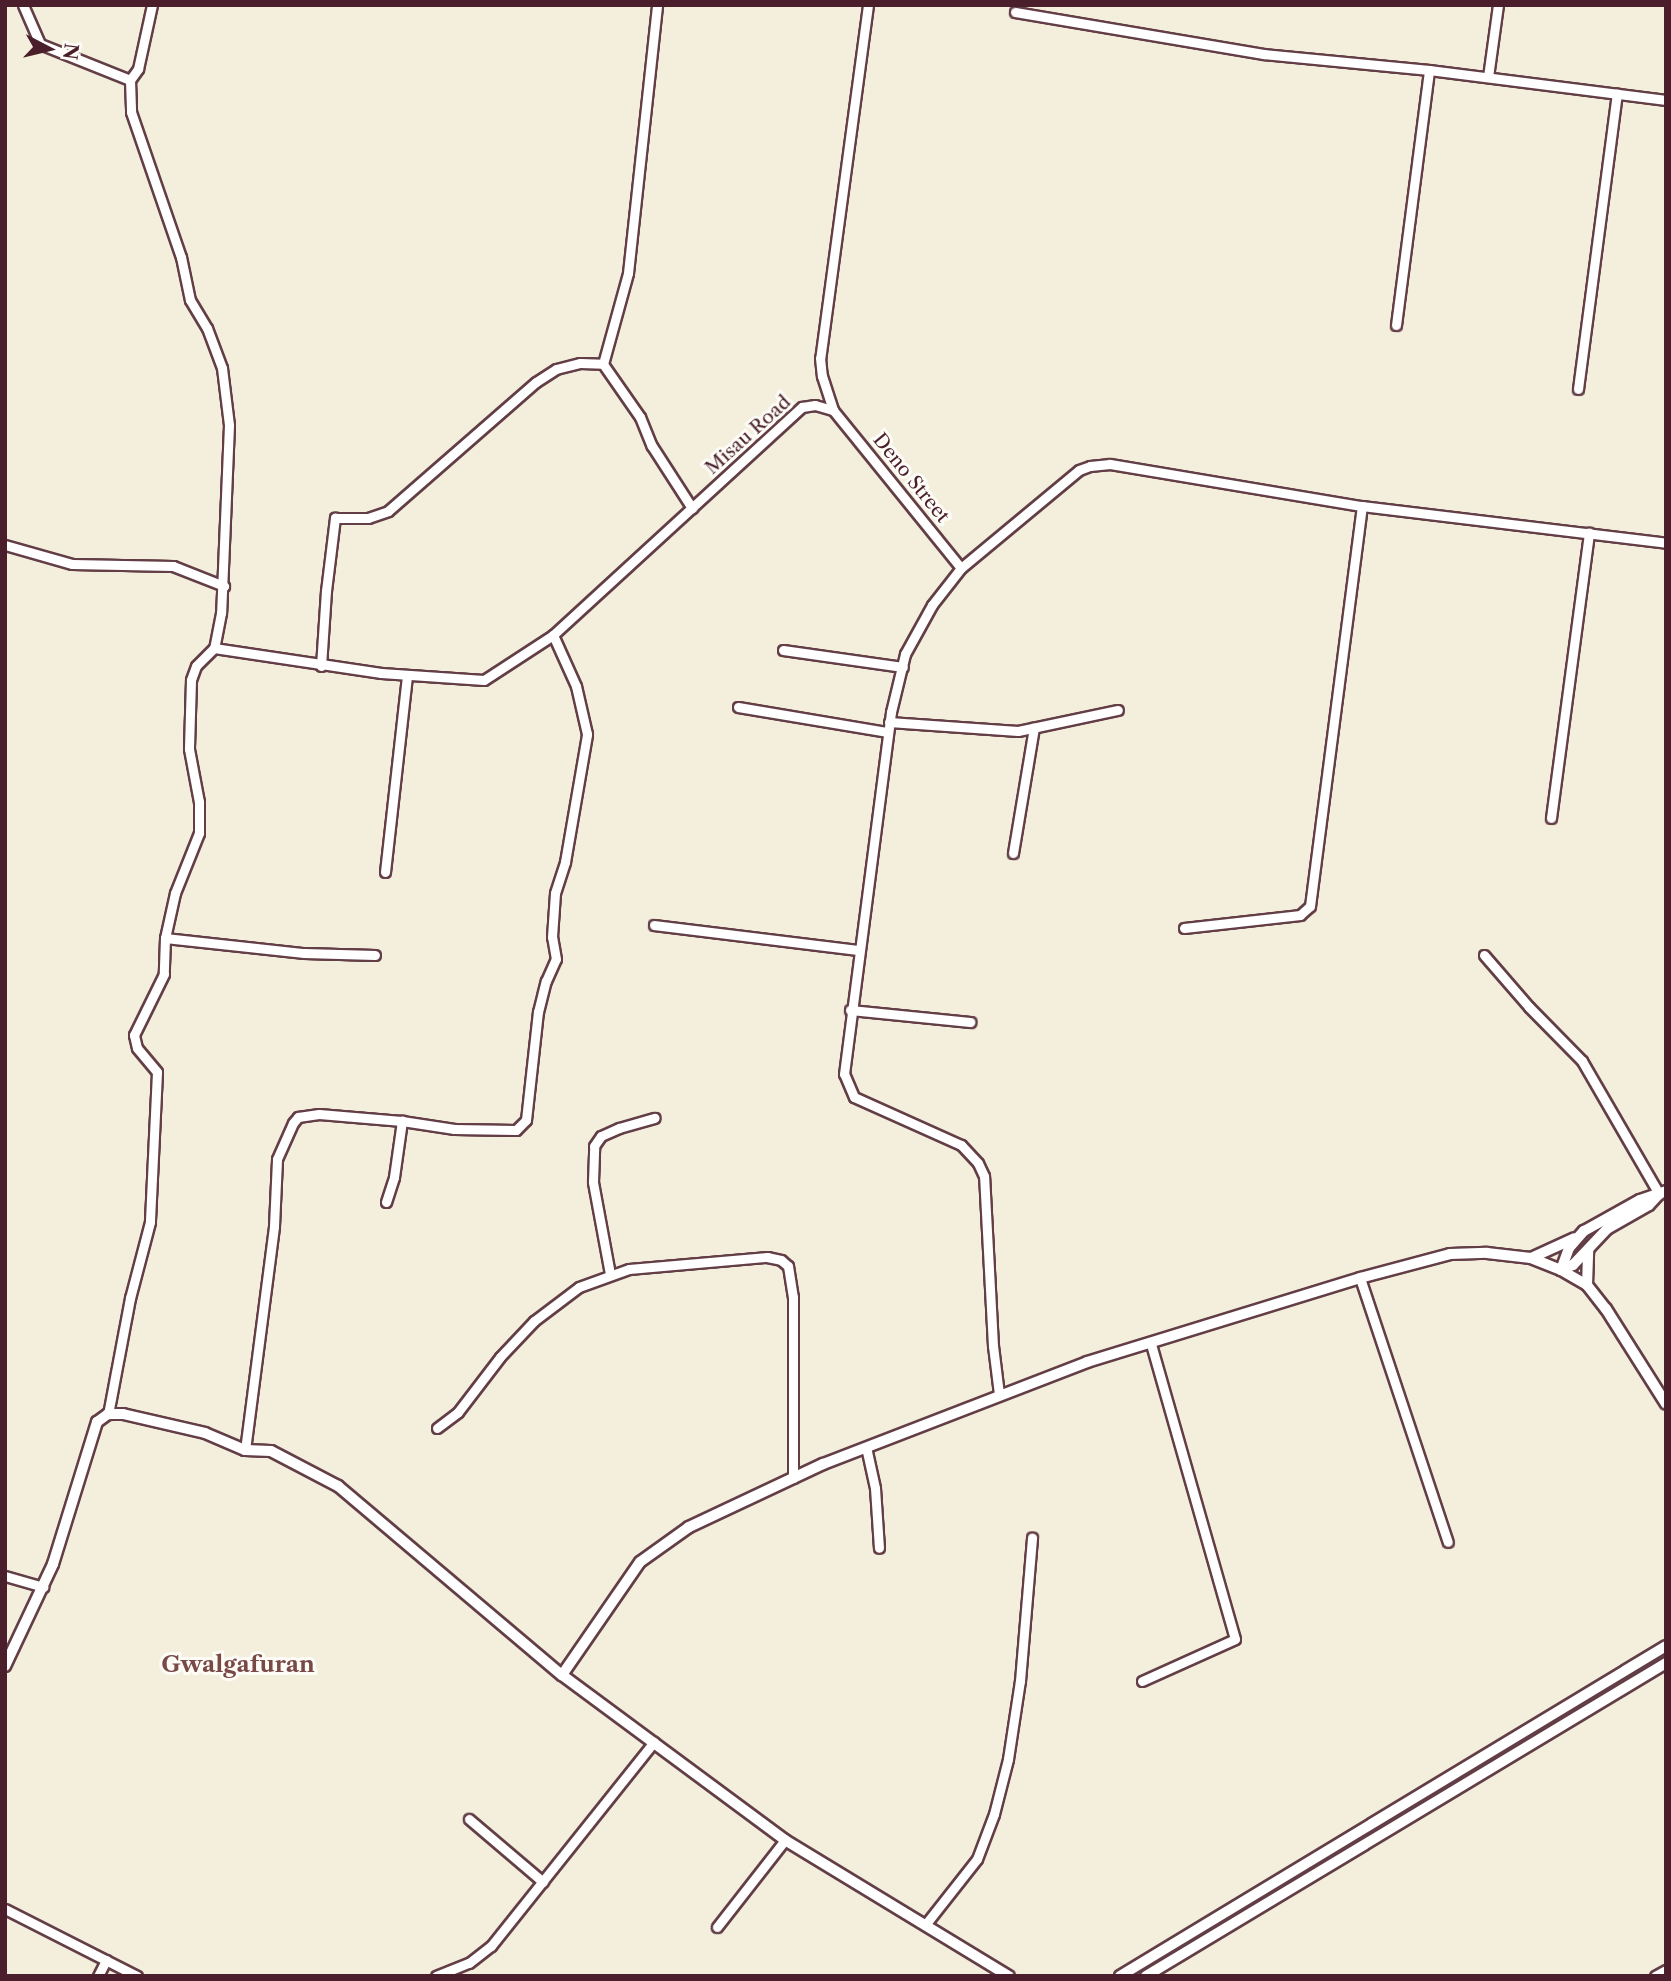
<!DOCTYPE html>
<html>
<head>
<meta charset="utf-8">
<style>
  body { margin:0 }
  #map { position:relative; width:1671px; height:1981px; overflow:hidden; background:#f3efdc; font-family:"Libre Caslon Text",serif }
  div>[style] { position:absolute }
  .roads { filter:drop-shadow(2px 0 #633e46) drop-shadow(-2px 0 #633e46) drop-shadow(0 2px #633e46) drop-shadow(0 -2px #633e46) }
  .minor>* { height:9px; margin:-4.5px; padding:0 4.5px; transform-origin:4.5px; border-radius:4.5px; background:#fff }
  .tertiary>* { height:10px; margin:-5px; padding:0 5px; transform-origin:5px; border-radius:5px; background:#fff }
  span { translate:-50% -50%; white-space:nowrap; text-align:center; line-height:1.15; -webkit-text-stroke:6px #fdfcf7; paint-order:stroke }
  .street-label { font-size:19px; color:#4a1f2b }
  .quarter-label { font-size:23px; color:#794946; font-weight:700 }
  .frame { position:absolute; inset:0; border:7px solid #4a1f2b; pointer-events:none }
  .north { position:absolute; left:14px; top:14px; width:70px; height:70px; -webkit-text-stroke:5px #fdfcf7; paint-order:stroke; rotate:97deg; font-size:19px; font-weight:700; line-height:28px; text-align:center; color:#4a1f2b }
  .north::after { content:''; display:block; margin:auto; width:24px; height:32px; background:#4a1f2b; clip-path:polygon(50% 0,100% 100%,50% 72%,0 100%) }
</style>
</head>
<body>
<div id="map">
  <div class="roads">
    <div class="minor">
      <i style="left:23px;top:5px;width:43px;rotate:66.4deg"></i>
      <i style="left:40px;top:44px;width:97px;rotate:21.8deg"></i>
      <i style="left:130px;top:80px;width:32px;rotate:88deg"></i>
      <i style="left:131px;top:112px;width:153px;rotate:71deg"></i>
      <i style="left:181px;top:257px;width:44px;rotate:78.2deg"></i>
      <i style="left:190px;top:300px;width:33px;rotate:59deg"></i>
      <i style="left:207px;top:328px;width:43px;rotate:69.4deg"></i>
      <i style="left:222px;top:368px;width:57px;rotate:83deg"></i>
      <i style="left:229px;top:425px;width:188px;rotate:92.4deg"></i>
      <i style="left:221px;top:613px;width:36px;rotate:101deg"></i>
      <i style="left:214px;top:648px;width:25px;rotate:135deg"></i>
      <i style="left:196px;top:666px;width:15px;rotate:110deg"></i>
      <i style="left:191px;top:680px;width:69px;rotate:91.7deg"></i>
      <i style="left:189px;top:749px;width:54px;rotate:79.3deg"></i>
      <i style="left:199px;top:802px;width:31px;rotate:90deg"></i>
      <i style="left:199px;top:833px;width:65px;rotate:111.8deg"></i>
      <i style="left:175px;top:893px;width:46px;rotate:102.5deg"></i>
      <i style="left:165px;top:938px;width:36px;rotate:92deg"></i>
      <i style="left:164px;top:974px;width:68px;rotate:116.2deg"></i>
      <i style="left:134px;top:1035px;width:13px;rotate:77deg"></i>
      <i style="left:137px;top:1048px;width:31px;rotate:50deg"></i>
      <i style="left:157px;top:1072px;width:150px;rotate:92.7deg"></i>
      <i style="left:150px;top:1222px;width:79px;rotate:104.7deg"></i>
      <i style="left:130px;top:1298px;width:118px;rotate:100.7deg"></i>
      <i style="left:868px;top:5px;width:356px;rotate:97.7deg"></i>
      <i style="left:820px;top:358px;width:18px;rotate:84deg"></i>
      <i style="left:822px;top:376px;width:36px;rotate:72deg"></i>
      <i style="left:833px;top:410px;width:203px;rotate:51deg"></i>
      <i style="left:1015px;top:12px;width:252px;rotate:9.6deg"></i>
      <i style="left:1263px;top:54px;width:167px;rotate:5.5deg"></i>
      <i style="left:1429px;top:70px;width:239px;rotate:7.2deg"></i>
      <i style="left:1488px;top:77px;width:73px;rotate:-82.1deg"></i>
      <i style="left:130px;top:80px;width:14px;rotate:-54deg"></i>
      <i style="left:138px;top:69px;width:66px;rotate:-77.7deg"></i>
      <i style="left:1396px;top:325px;width:257px;rotate:-82.6deg"></i>
      <i style="left:603px;top:364px;width:94px;rotate:-74.6deg"></i>
      <i style="left:628px;top:273px;width:270px;rotate:-83.8deg"></i>
      <i style="left:603px;top:364px;width:65px;rotate:55.1deg"></i>
      <i style="left:640px;top:417px;width:31px;rotate:68deg"></i>
      <i style="left:652px;top:446px;width:74px;rotate:57.2deg"></i>
      <i style="left:1578px;top:389px;width:298px;rotate:-82.5deg"></i>
      <i style="left:5px;top:545px;width:70px;rotate:15.8deg"></i>
      <i style="left:72px;top:564px;width:101px;rotate:1.1deg"></i>
      <i style="left:173px;top:566px;width:55px;rotate:21.4deg"></i>
      <i style="left:214px;top:648px;width:169px;rotate:8.5deg"></i>
      <i style="left:381px;top:673px;width:103px;rotate:3.9deg"></i>
      <i style="left:484px;top:680px;width:82px;rotate:-33.1deg"></i>
      <i style="left:553px;top:635px;width:338px;rotate:-42.5deg"></i>
      <i style="left:802px;top:407px;width:13px;rotate:-9deg"></i>
      <i style="left:815px;top:405px;width:19px;rotate:16deg"></i>
      <i style="left:783px;top:650px;width:121px;rotate:8.1deg"></i>
      <i style="left:321px;top:666px;width:75px;rotate:-86.2deg"></i>
      <i style="left:326px;top:591px;width:74px;rotate:-83deg"></i>
      <i style="left:335px;top:518px;width:33px"></i>
      <i style="left:368px;top:518px;width:21px;rotate:-19deg"></i>
      <i style="left:388px;top:511px;width:196px;rotate:-41.1deg"></i>
      <i style="left:536px;top:382px;width:24px;rotate:-33deg"></i>
      <i style="left:556px;top:369px;width:25px;rotate:-14deg"></i>
      <i style="left:580px;top:363px;width:23px;rotate:2deg"></i>
      <i style="left:738px;top:707px;width:152px;rotate:9.5deg"></i>
      <i style="left:889px;top:722px;width:129px;rotate:4deg"></i>
      <i style="left:1018px;top:731px;width:102px;rotate:-11.9deg"></i>
      <i style="left:1551px;top:818px;width:288px;rotate:-82.4deg"></i>
      <i style="left:1013px;top:853px;width:127px;rotate:-80.5deg"></i>
      <i style="left:385px;top:872px;width:198px;rotate:-83.6deg"></i>
      <i style="left:654px;top:925px;width:207px;rotate:7deg"></i>
      <i style="left:1184px;top:928px;width:117px;rotate:-6.4deg"></i>
      <i style="left:1300px;top:915px;width:13px;rotate:-42deg"></i>
      <i style="left:1310px;top:906px;width:403px;rotate:-82.6deg"></i>
      <i style="left:165px;top:938px;width:140px;rotate:6.2deg"></i>
      <i style="left:304px;top:953px;width:71px;rotate:1.6deg"></i>
      <i style="left:1484px;top:955px;width:69px;rotate:49.1deg"></i>
      <i style="left:1529px;top:1007px;width:76px;rotate:45.5deg"></i>
      <i style="left:1582px;top:1061px;width:154px;rotate:59.9deg"></i>
      <i style="left:850px;top:1010px;width:121px;rotate:5.7deg"></i>
      <i style="left:386px;top:1202px;width:26px;rotate:-72deg"></i>
      <i style="left:394px;top:1177px;width:57px;rotate:-81.9deg"></i>
      <i style="left:610px;top:1274px;width:94px;rotate:-100.5deg"></i>
      <i style="left:593px;top:1182px;width:36px;rotate:-88deg"></i>
      <i style="left:594px;top:1146px;width:12px;rotate:-55deg"></i>
      <i style="left:601px;top:1136px;width:20px;rotate:-24deg"></i>
      <i style="left:619px;top:1128px;width:37px;rotate:-16deg"></i>
      <i style="left:1360px;top:1278px;width:278px;rotate:71.6deg"></i>
      <i style="left:999px;top:1394px;width:48px;rotate:-97.1deg"></i>
      <i style="left:993px;top:1346px;width:170px;rotate:-93deg"></i>
      <i style="left:984px;top:1176px;width:14px;rotate:-115deg"></i>
      <i style="left:978px;top:1163px;width:25px;rotate:-133deg"></i>
      <i style="left:961px;top:1145px;width:117px;rotate:-155.8deg"></i>
      <i style="left:854px;top:1097px;width:25px;rotate:-113deg"></i>
      <i style="left:844px;top:1074px;width:365px;rotate:-82.6deg"></i>
      <i style="left:891px;top:712px;width:60px;rotate:-76.4deg"></i>
      <i style="left:905px;top:654px;width:56px;rotate:-61.1deg"></i>
      <i style="left:932px;top:605px;width:47px;rotate:-51.9deg"></i>
      <i style="left:961px;top:568px;width:153px;rotate:-39.7deg"></i>
      <i style="left:1079px;top:470px;width:12px;rotate:-20deg"></i>
      <i style="left:1090px;top:466px;width:20px;rotate:-6deg"></i>
      <i style="left:1110px;top:464px;width:255px;rotate:9.5deg"></i>
      <i style="left:1362px;top:506px;width:306px;rotate:6.9deg"></i>
      <i style="left:437px;top:1428px;width:26px;rotate:-37deg"></i>
      <i style="left:458px;top:1412px;width:69px;rotate:-52.6deg"></i>
      <i style="left:500px;top:1357px;width:50px;rotate:-46.6deg"></i>
      <i style="left:534px;top:1321px;width:56px;rotate:-37.1deg"></i>
      <i style="left:579px;top:1287px;width:53px;rotate:-19.8deg"></i>
      <i style="left:629px;top:1269px;width:139px;rotate:-5deg"></i>
      <i style="left:767px;top:1257px;width:14px;rotate:12deg"></i>
      <i style="left:781px;top:1260px;width:9px;rotate:41deg"></i>
      <i style="left:788px;top:1266px;width:31px;rotate:81deg"></i>
      <i style="left:793px;top:1297px;width:181px;rotate:90deg"></i>
      <i style="left:866px;top:1447px;width:42px;rotate:77.6deg"></i>
      <i style="left:875px;top:1488px;width:60px;rotate:86.2deg"></i>
      <i style="left:245px;top:1450px;width:226px;rotate:-82.6deg"></i>
      <i style="left:274px;top:1226px;width:67px;rotate:-87.4deg"></i>
      <i style="left:277px;top:1159px;width:39px;rotate:-66deg"></i>
      <i style="left:293px;top:1123px;width:8px;rotate:-50deg"></i>
      <i style="left:298px;top:1117px;width:21px;rotate:-8deg"></i>
      <i style="left:319px;top:1114px;width:83px;rotate:4.8deg"></i>
      <i style="left:402px;top:1121px;width:53px;rotate:8.7deg"></i>
      <i style="left:454px;top:1129px;width:62px;rotate:0.9deg"></i>
      <i style="left:516px;top:1130px;width:14px;rotate:-45deg"></i>
      <i style="left:526px;top:1120px;width:109px;rotate:-83.7deg"></i>
      <i style="left:538px;top:1012px;width:32px;rotate:-76deg"></i>
      <i style="left:546px;top:981px;width:24px;rotate:-66deg"></i>
      <i style="left:556px;top:959px;width:22px;rotate:-100deg"></i>
      <i style="left:552px;top:937px;width:44px;rotate:-86.1deg"></i>
      <i style="left:555px;top:893px;width:33px;rotate:-72deg"></i>
      <i style="left:565px;top:862px;width:130px;rotate:-80.2deg"></i>
      <i style="left:587px;top:734px;width:49px;rotate:-102.9deg"></i>
      <i style="left:576px;top:686px;width:56px;rotate:-114.3deg"></i>
      <i style="left:5px;top:1576px;width:40px;rotate:16deg"></i>
      <i style="left:1142px;top:1681px;width:102px;rotate:-24.3deg"></i>
      <i style="left:1235px;top:1639px;width:307px;rotate:-105.9deg"></i>
      <i style="left:469px;top:1819px;width:97px;rotate:40.4deg"></i>
      <i style="left:5px;top:1909px;width:148px;rotate:26.9deg"></i>
      <i style="left:925px;top:1925px;width:84px;rotate:-51.8deg"></i>
      <i style="left:977px;top:1859px;width:48px;rotate:-69.3deg"></i>
      <i style="left:994px;top:1814px;width:57px;rotate:-75.7deg"></i>
      <i style="left:1008px;top:1759px;width:79px;rotate:-81.3deg"></i>
      <i style="left:1020px;top:1681px;width:144px;rotate:-85.2deg"></i>
      <i style="left:717px;top:1927px;width:110px;rotate:-52deg"></i>
      <i style="left:98px;top:1976px;width:18px;rotate:-63deg"></i>
      <i style="left:436px;top:1976px;width:35px;rotate:-22deg"></i>
      <i style="left:469px;top:1963px;width:28px;rotate:-38deg"></i>
      <i style="left:491px;top:1946px;width:261px;rotate:-51.4deg"></i>
      <i style="left:1655px;top:1976px;width:13px;rotate:-29deg"></i>
    </div>
    <div class="tertiary">
      <i style="left:1531px;top:1258px;width:48px;rotate:-24.4deg"></i>
      <i style="left:1561px;top:1270px;width:23px;rotate:-70deg"></i>
      <i style="left:1569px;top:1248px;width:23px;rotate:-49deg"></i>
      <i style="left:1584px;top:1231px;width:64px;rotate:-29deg"></i>
      <i style="left:1640px;top:1200px;width:28px;rotate:-19deg"></i>
      <i style="left:1561px;top:1270px;width:13px;rotate:-23deg"></i>
      <i style="left:1573px;top:1265px;width:50px;rotate:-46.6deg"></i>
      <i style="left:1607px;top:1229px;width:48px;rotate:-29.7deg"></i>
      <i style="left:1649px;top:1205px;width:12px;rotate:-48deg"></i>
      <i style="left:1587px;top:1285px;width:35px;rotate:-88deg"></i>
      <i style="left:5px;top:1666px;width:113px;rotate:-64.8deg"></i>
      <i style="left:53px;top:1564px;width:149px;rotate:-72.8deg"></i>
      <i style="left:97px;top:1422px;width:14px;rotate:-36deg"></i>
      <i style="left:108px;top:1414px;width:15px"></i>
      <i style="left:123px;top:1414px;width:84px;rotate:13deg"></i>
      <i style="left:205px;top:1433px;width:43px;rotate:23deg"></i>
      <i style="left:245px;top:1450px;width:26px;rotate:2deg"></i>
      <i style="left:271px;top:1451px;width:76px;rotate:27.6deg"></i>
      <i style="left:338px;top:1486px;width:293px;rotate:40.2deg"></i>
      <i style="left:562px;top:1675px;width:277px;rotate:36.5deg"></i>
      <i style="left:785px;top:1840px;width:262px;rotate:31.3deg"></i>
      <i style="left:562px;top:1675px;width:137px;rotate:-55.4deg"></i>
      <i style="left:640px;top:1562px;width:60px;rotate:-35.5deg"></i>
      <i style="left:689px;top:1527px;width:148px;rotate:-25.2deg"></i>
      <i style="left:823px;top:1464px;width:283px;rotate:-21.1deg"></i>
      <i style="left:1087px;top:1362px;width:286px;rotate:-17.1deg"></i>
      <i style="left:1360px;top:1278px;width:93px;rotate:-14.9deg"></i>
      <i style="left:1450px;top:1254px;width:37px;rotate:-2deg"></i>
      <i style="left:1487px;top:1253px;width:44px;rotate:6.5deg"></i>
      <i style="left:1531px;top:1258px;width:32px;rotate:22deg"></i>
      <i style="left:1561px;top:1270px;width:30px;rotate:30deg"></i>
      <i style="left:1587px;top:1285px;width:31px;rotate:52deg"></i>
      <i style="left:1606px;top:1309px;width:112px;rotate:57.7deg"></i>
      <i style="left:1120px;top:1976px;width:638px;rotate:-31.15deg"></i>
      <i style="left:1146px;top:1976px;width:607px;rotate:-31.04deg"></i>
    </div>
  </div>
  <div class="street-label">
    <span style="left:748px;top:435px;rotate:-42deg">Misau Road</span>
    <span style="left:911px;top:478px;rotate:51deg">Deno Street</span>
  </div>
  <div class="quarter-label">
    <span style="left:238px;top:1664px">Gwalgafuran</span>
  </div>
  <div class="frame"></div>
  <div class="north">N</div>
</div>
</body>
</html>
